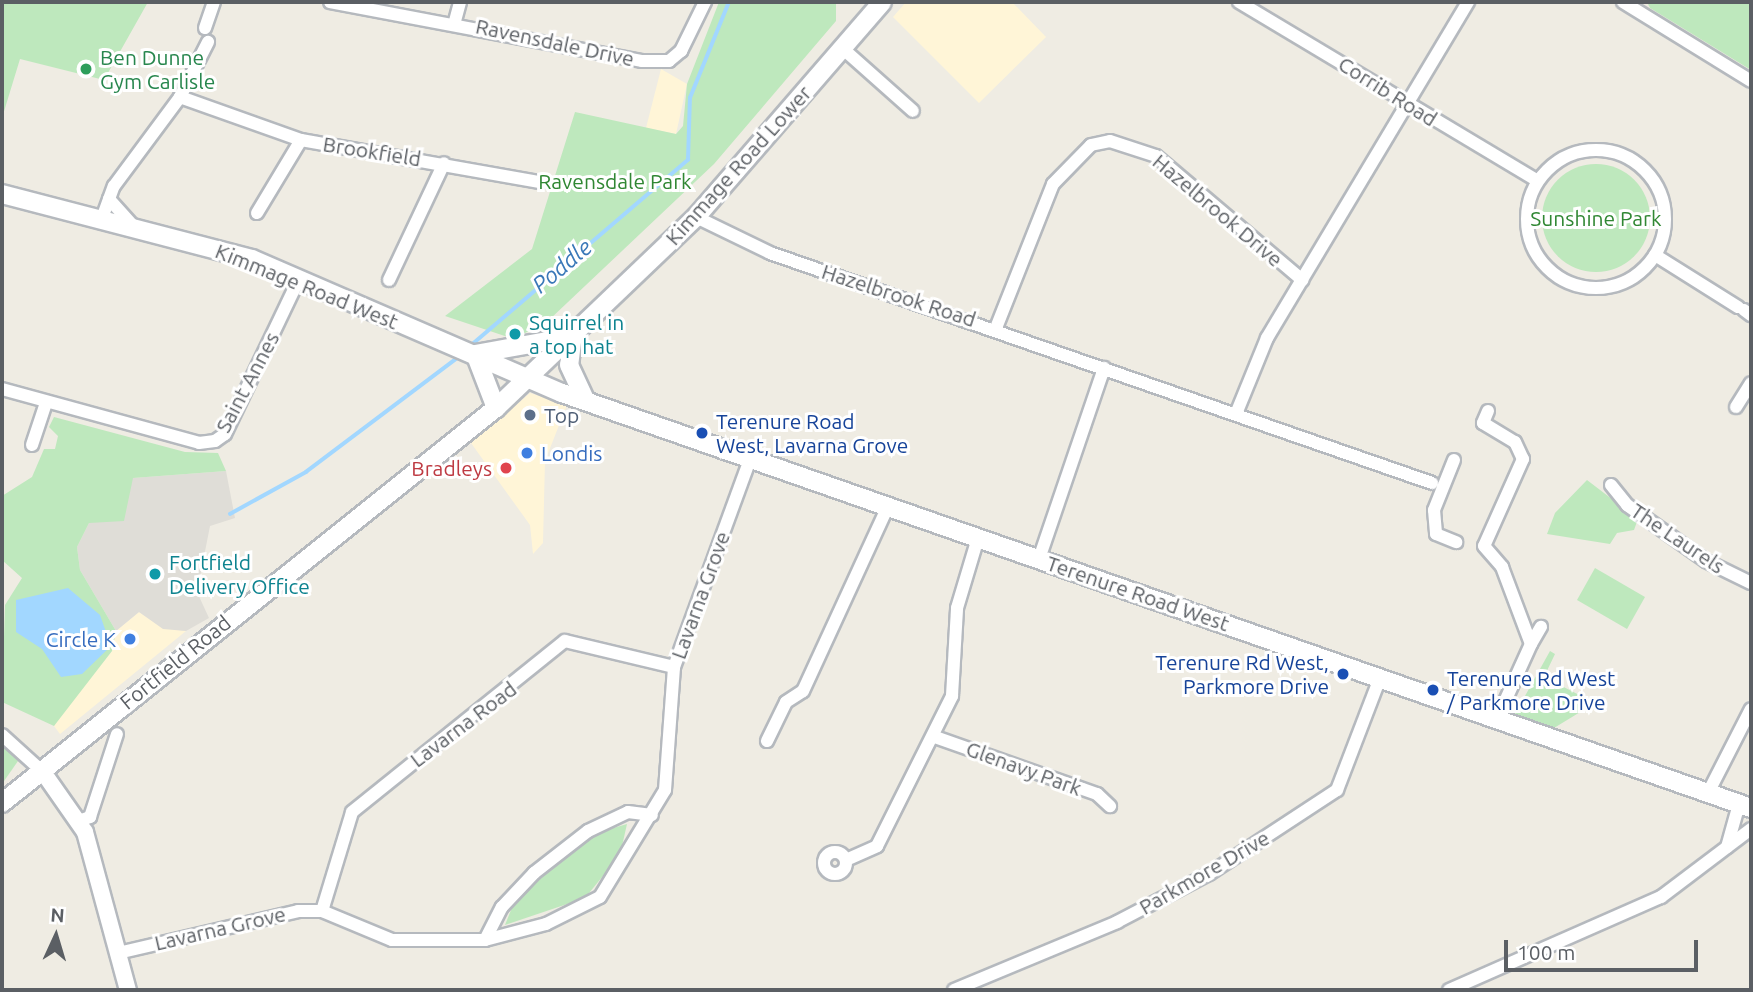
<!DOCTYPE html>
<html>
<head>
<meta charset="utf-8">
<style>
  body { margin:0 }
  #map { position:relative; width:1753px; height:992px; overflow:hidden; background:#efece3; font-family:Ubuntu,sans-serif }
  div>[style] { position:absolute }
  .commercial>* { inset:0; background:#fff5d7 }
  .industrial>* { inset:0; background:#dfddd7 }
  .green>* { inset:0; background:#bee8bd }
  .round { border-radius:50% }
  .water>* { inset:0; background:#a2d7ff }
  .stream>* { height:3.5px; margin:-1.75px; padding:0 1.75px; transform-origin:1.75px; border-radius:1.75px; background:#a2d7ff }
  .roads { filter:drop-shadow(2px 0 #b5b9be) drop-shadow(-2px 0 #b5b9be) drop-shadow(0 2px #b5b9be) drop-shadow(0 -2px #b5b9be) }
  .minor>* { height:12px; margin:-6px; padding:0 6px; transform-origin:6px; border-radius:6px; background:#fff }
  .minor>.ring { margin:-6px; padding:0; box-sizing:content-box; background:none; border:12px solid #fff; border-radius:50% }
  .tertiary>* { height:16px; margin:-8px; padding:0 8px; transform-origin:8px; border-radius:8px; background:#fff }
  .secondary>* { height:18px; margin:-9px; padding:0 9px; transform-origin:9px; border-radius:9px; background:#fff }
  .dots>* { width:19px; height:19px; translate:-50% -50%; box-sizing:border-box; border:4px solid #fff; border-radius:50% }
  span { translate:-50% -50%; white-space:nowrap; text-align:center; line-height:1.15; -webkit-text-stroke:6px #fff; paint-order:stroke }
  .street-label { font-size:21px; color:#5b5f64 }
  .leisure-label { font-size:21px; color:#27864d }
  .left { translate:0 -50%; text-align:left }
  .park-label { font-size:21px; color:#308733 }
  .culture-label { font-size:21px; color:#0d838f }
  .service-label { font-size:21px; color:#4e5e75 }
  .transit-label { font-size:21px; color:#164399 }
  .right { translate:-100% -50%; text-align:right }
  .shop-label { font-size:21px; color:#366cbe }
  .health-label { font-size:21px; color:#be3a42 }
  .water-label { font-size:23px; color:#3978b8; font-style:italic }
  .frame { position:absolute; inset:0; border:4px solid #5b5f64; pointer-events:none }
  .north { position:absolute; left:21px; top:901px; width:70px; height:70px; -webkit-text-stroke:5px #fff; paint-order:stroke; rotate:4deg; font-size:19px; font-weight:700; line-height:28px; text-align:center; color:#5b5f64 }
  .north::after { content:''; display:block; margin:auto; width:24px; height:32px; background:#5b5f64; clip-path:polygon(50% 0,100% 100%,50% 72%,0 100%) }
  .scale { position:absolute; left:1504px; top:940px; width:194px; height:32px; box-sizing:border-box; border:4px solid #5b5f64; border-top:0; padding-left:9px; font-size:21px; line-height:24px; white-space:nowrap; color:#5b5f64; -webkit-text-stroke:5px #fff; paint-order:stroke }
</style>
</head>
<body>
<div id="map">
  <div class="commercial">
    <i style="clip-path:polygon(906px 2px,1012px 2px,1046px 37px,979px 103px,893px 17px)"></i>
    <i style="clip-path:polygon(661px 69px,687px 84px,676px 134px,646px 128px)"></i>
    <i style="clip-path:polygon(530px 393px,567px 405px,545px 461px,543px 543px,533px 554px,530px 525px,471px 443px)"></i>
    <i style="clip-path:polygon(139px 612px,163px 628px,186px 631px,60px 734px,54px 726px,62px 712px,112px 651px,116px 631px)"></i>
  </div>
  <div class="industrial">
    <i style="clip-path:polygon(226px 471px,235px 518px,210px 526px,197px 592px,209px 618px,186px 631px,163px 629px,139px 612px,116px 631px,80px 570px,77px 547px,89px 523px,133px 478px)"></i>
  </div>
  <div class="green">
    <i style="clip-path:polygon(2px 2px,148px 2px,104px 80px,20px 59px,2px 118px)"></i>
    <i style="clip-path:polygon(719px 2px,836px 2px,836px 21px,714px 164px,549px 320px,514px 339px,445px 316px,532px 249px,575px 112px,676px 134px,683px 126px,687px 84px)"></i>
    <i style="clip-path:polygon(1647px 2px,1751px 2px,1751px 70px,1650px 8px)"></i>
    <i class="round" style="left:1542px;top:164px;width:108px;height:108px"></i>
    <i style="clip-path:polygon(54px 417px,185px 452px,218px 453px,226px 471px,133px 478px,124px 521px,89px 523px,77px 547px,80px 570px,116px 631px,112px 651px,54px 726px,2px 702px,5px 605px,22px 578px,2px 560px,2px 496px,32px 477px,44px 449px,55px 449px,58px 436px,49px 427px)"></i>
    <i style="clip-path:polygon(1587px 480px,1638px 519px,1634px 530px,1617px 533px,1610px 544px,1547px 534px,1555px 513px)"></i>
    <i style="clip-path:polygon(1595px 568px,1645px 597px,1627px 629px,1577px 600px)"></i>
    <i style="clip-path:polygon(1550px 651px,1555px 654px,1544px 677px,1595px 703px,1554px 728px,1515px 714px)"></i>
    <i style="clip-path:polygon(2px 743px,18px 761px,2px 784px)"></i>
    <i style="clip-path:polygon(627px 824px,620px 855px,585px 898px,505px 925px,515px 900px,538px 878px,593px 834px)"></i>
  </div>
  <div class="water">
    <i style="clip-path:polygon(68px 588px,100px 615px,111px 646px,82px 674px,61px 677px,42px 649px,16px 632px,16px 600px)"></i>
  </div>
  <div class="stream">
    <i style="left:469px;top:347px;width:288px;rotate:-40.5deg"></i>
    <i style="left:688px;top:160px;width:62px;rotate:-88.2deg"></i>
    <i style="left:690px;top:98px;width:104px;rotate:-67.9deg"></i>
    <i style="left:230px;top:514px;width:87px;rotate:-28.9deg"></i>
    <i style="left:306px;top:472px;width:194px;rotate:-37deg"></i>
  </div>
  <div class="roads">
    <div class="minor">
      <i style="left:330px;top:2px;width:318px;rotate:10.7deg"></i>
      <i style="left:642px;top:61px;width:27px"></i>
      <i style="left:669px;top:61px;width:16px;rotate:-40deg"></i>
      <i style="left:681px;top:51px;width:55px;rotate:-63.9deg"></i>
      <i style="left:1239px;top:2px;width:348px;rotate:30.9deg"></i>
      <i style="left:1623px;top:2px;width:150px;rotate:31.7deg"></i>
      <i style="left:455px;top:21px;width:20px;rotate:-75deg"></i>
      <i style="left:205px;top:28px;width:28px;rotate:-71deg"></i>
      <i style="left:841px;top:47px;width:96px;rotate:41.6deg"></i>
      <i style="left:180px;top:97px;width:128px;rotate:19.6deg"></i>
      <i style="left:301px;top:140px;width:241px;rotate:10deg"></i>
      <i class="ring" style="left:1527px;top:150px;width:126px;height:126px"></i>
      <i style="left:109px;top:199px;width:38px;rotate:48deg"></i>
      <i style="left:257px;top:213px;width:85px;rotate:-58.9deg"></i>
      <i style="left:696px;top:217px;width:82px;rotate:25.9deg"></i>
      <i style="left:770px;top:253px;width:701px;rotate:19.16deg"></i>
      <i style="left:101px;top:221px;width:37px;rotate:-70deg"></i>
      <i style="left:114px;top:186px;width:111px;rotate:-53.4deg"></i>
      <i style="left:180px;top:97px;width:62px;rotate:-63deg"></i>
      <i style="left:1655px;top:255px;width:98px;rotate:32.1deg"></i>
      <i style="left:389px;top:280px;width:129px;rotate:-64.8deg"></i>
      <i style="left:1744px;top:310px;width:9px;rotate:36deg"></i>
      <i style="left:996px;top:328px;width:155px;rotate:-68.4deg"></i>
      <i style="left:1053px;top:184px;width:54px;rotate:-45.7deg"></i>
      <i style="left:1091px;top:145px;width:19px;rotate:-12deg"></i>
      <i style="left:1110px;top:141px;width:48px;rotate:18.1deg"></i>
      <i style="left:1156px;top:156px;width:192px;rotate:40.3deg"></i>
      <i style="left:2px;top:389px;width:204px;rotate:15.3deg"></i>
      <i style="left:199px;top:443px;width:16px;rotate:-7deg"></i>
      <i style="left:215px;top:441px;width:12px;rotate:-35deg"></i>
      <i style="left:225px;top:434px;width:172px;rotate:-64.5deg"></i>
      <i style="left:1736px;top:407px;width:28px;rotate:-58deg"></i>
      <i style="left:1488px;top:411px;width:13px;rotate:113deg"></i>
      <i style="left:1483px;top:423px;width:37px;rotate:31deg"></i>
      <i style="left:1515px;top:442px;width:19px;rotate:65deg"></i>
      <i style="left:1523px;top:459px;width:95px;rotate:114.1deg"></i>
      <i style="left:1484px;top:546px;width:28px;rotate:49deg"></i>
      <i style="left:1502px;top:567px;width:82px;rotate:69.4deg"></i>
      <i style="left:1531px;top:644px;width:82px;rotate:114.4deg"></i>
      <i style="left:1236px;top:414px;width:82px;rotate:-67.8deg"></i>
      <i style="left:1267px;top:338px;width:392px;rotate:-59.1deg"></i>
      <i style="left:32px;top:445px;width:44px;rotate:-71.6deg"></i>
      <i style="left:1454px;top:460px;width:54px;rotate:111.8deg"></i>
      <i style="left:1434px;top:510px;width:24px;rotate:85deg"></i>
      <i style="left:1436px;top:534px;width:22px;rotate:22deg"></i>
      <i style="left:1611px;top:485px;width:26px;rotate:51deg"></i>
      <i style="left:1627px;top:505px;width:97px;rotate:35.3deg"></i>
      <i style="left:1706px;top:561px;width:50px;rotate:26.1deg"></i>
      <i style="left:1039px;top:559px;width:202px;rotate:-71.2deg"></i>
      <i style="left:1531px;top:644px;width:20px;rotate:-60deg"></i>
      <i style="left:2px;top:735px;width:55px;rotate:42.1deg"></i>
      <i style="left:935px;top:737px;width:172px;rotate:19.4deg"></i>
      <i style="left:1097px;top:794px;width:18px;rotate:43deg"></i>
      <i style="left:767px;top:741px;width:43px;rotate:-64deg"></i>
      <i style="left:786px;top:702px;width:20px;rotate:-33deg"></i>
      <i style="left:803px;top:691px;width:201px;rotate:-65.3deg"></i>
      <i style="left:1708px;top:793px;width:94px;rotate:-62.9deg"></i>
      <i style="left:79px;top:821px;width:12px;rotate:-20deg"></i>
      <i style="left:90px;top:817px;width:87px;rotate:-72deg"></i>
      <i style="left:1727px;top:847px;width:45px;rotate:-74.4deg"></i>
      <i class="ring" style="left:824px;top:852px;width:10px;height:10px"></i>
      <i style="left:846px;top:860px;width:34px;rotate:-24deg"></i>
      <i style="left:877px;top:846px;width:168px;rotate:-63.4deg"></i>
      <i style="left:952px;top:696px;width:88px;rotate:-86.7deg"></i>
      <i style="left:957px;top:608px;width:73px;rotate:-73.3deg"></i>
      <i style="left:322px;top:911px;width:103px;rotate:-73.1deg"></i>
      <i style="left:352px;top:812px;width:273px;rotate:-38.8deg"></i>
      <i style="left:565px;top:641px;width:112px;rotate:13.4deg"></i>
      <i style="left:485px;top:940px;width:37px;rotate:-63deg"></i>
      <i style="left:502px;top:907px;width:47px;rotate:-46.7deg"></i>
      <i style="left:534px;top:873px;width:68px;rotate:-37.9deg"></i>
      <i style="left:588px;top:831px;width:44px;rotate:-25.4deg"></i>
      <i style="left:628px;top:812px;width:24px;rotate:7deg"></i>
      <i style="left:118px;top:953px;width:185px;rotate:-13.1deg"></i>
      <i style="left:298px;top:911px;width:24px"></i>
      <i style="left:322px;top:911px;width:76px;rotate:22.5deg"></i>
      <i style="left:392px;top:940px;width:93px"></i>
      <i style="left:485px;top:940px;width:63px;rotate:-14.7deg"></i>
      <i style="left:546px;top:924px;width:60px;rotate:-26.6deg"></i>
      <i style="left:600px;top:897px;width:125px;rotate:-58.7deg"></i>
      <i style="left:665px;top:790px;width:123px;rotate:-85.8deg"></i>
      <i style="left:674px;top:667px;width:221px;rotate:-69.9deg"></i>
      <i style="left:954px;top:990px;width:177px;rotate:-22.6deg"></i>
      <i style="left:1117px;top:922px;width:104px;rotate:-27.6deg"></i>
      <i style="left:1209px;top:874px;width:153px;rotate:-33.3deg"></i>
      <i style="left:1337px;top:790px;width:120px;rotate:-69deg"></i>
      <i style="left:1449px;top:990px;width:232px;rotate:-23.7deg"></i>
      <i style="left:1661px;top:897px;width:113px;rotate:-37.1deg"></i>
    </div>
    <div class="tertiary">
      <i style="left:43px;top:772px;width:73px;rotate:55deg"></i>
      <i style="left:85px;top:832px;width:164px;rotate:74.8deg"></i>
    </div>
    <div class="secondary">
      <i style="left:2px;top:194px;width:258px;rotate:14.6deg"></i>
      <i style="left:252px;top:259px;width:338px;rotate:23.4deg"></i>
      <i style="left:562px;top:393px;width:1259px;rotate:19.24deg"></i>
      <i style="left:573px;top:334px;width:31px;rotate:97deg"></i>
      <i style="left:569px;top:365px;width:38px;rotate:65deg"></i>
      <i style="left:475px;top:354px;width:90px;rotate:-10.2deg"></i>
      <i style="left:476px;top:356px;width:56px;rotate:69deg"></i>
      <i style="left:2px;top:803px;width:633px;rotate:-38.65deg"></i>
      <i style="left:496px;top:408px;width:277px;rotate:-43.7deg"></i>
      <i style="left:696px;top:217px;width:284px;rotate:-49.1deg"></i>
    </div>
  </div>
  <div class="dots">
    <i style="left:86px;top:69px;background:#2e9e5b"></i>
    <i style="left:515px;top:334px;background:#0f9aa8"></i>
    <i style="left:530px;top:415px;background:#5c6f8a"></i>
    <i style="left:702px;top:433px;background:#1a4fb4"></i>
    <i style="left:527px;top:453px;background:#3f7fe0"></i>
    <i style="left:506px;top:468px;background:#e0444e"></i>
    <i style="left:155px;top:574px;background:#0f9aa8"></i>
    <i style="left:130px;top:639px;background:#3f7fe0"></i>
    <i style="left:1343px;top:674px;background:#1a4fb4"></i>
    <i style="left:1433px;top:690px;background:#1a4fb4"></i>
  </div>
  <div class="street-label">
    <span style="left:555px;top:42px;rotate:12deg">Ravensdale Drive</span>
    <span style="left:1388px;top:91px;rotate:32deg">Corrib Road</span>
    <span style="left:372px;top:151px;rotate:9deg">Brookfield</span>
    <span style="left:738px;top:165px;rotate:-48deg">Kimmage Road Lower</span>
    <span style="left:1218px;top:210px;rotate:40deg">Hazelbrook Drive</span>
    <span style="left:307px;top:286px;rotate:22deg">Kimmage Road West</span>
    <span style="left:899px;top:295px;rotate:18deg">Hazelbrook Road</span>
    <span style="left:247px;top:382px;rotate:-62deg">Saint Annes</span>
    <span style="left:1678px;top:538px;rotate:34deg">The Laurels</span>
    <span style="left:1138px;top:593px;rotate:19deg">Terenure Road West</span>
    <span style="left:700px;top:595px;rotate:-70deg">Lavarna Grove</span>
    <span style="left:175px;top:662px;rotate:-39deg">Fortfield Road</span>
    <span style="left:463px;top:724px;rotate:-37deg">Lavarna Road</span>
    <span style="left:1024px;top:768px;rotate:20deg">Glenavy Park</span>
    <span style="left:1204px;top:872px;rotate:-30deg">Parkmore Drive</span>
    <span style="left:220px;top:928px;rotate:-13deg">Lavarna Grove</span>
  </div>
  <div class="leisure-label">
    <span class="left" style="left:100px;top:69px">Ben Dunne<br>Gym Carlisle</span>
  </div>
  <div class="park-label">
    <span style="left:615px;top:181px">Ravensdale Park</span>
    <span style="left:1596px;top:218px">Sunshine Park</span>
  </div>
  <div class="culture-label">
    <span class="left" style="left:529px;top:334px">Squirrel in<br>a top hat</span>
    <span class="left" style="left:169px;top:574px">Fortfield<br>Delivery Office</span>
  </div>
  <div class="service-label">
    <span class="left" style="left:544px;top:415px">Top</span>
  </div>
  <div class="transit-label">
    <span class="left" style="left:716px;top:433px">Terenure Road<br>West, Lavarna Grove</span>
    <span class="right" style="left:1329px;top:674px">Terenure Rd West,<br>Parkmore Drive</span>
    <span class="left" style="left:1447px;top:690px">Terenure Rd West<br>/ Parkmore Drive</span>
  </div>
  <div class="shop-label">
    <span class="left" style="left:541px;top:453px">Londis</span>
    <span class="right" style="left:116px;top:639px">Circle K</span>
  </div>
  <div class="health-label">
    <span class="right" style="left:492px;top:468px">Bradleys</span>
  </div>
  <div class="water-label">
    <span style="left:562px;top:266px;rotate:-40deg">Poddle</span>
  </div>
  <div class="frame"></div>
  <div class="north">N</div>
  <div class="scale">100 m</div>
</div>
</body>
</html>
